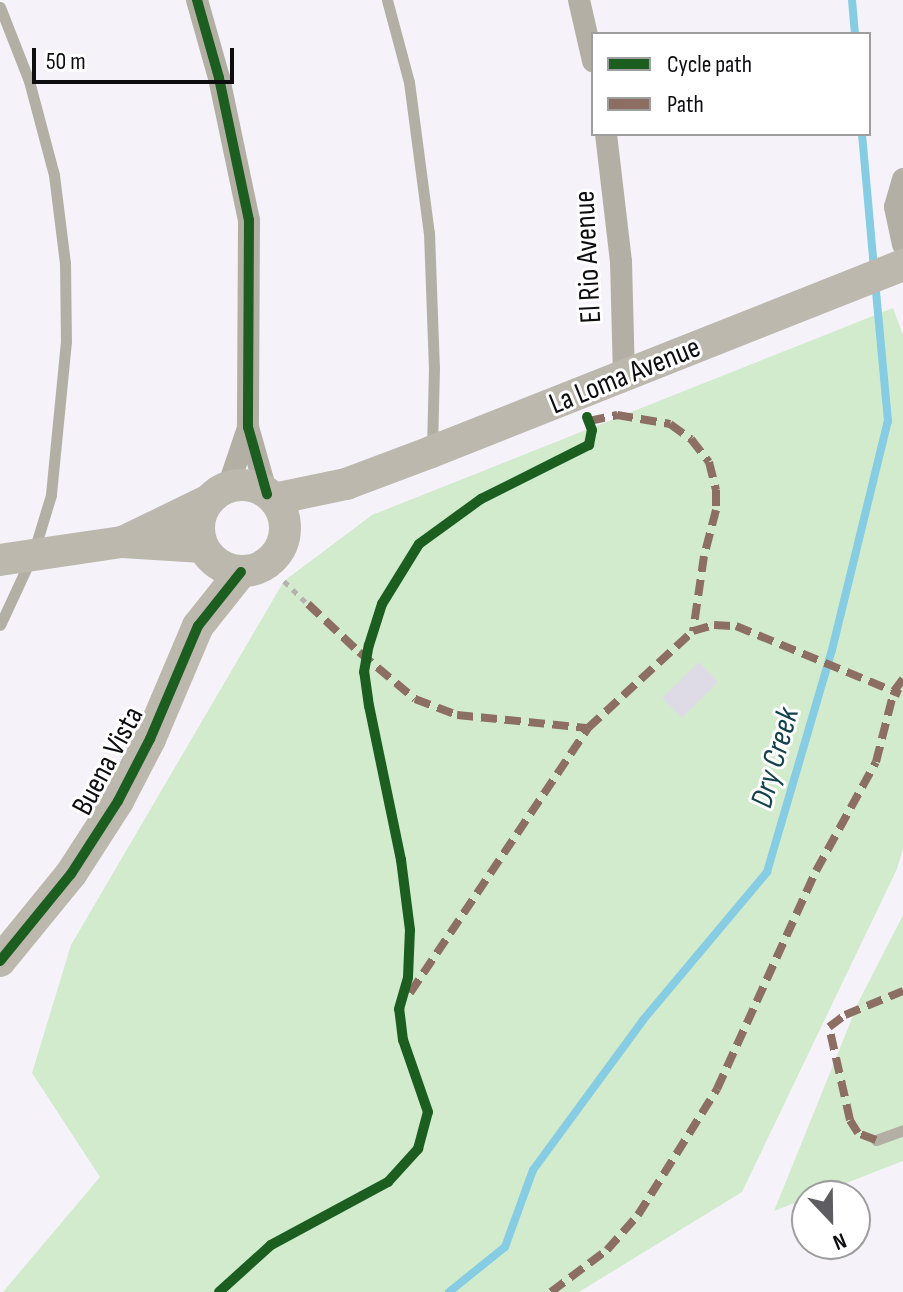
<!DOCTYPE html>
<html>
<head>
<meta charset="utf-8">
<style>
  body { margin:0 }
  #map { position:relative; width:903px; height:1292px; overflow:hidden; background:#f5f3f9; font-family:"Sofia Sans Condensed",sans-serif }
  div>[style] { position:absolute }
  .green>* { inset:0; background:#d1ebcc }
  .stream>* { height:8px; margin:-4px; padding:0 4px; transform-origin:4px; border-radius:4px; background:#86cce3 }
  .building>* { inset:0; background:#dfdbe6 }
  .path>* { height:5px; margin-top:-2.5px; transform-origin:0; background:repeating-linear-gradient(90deg,#b5b2ae 0 6px,transparent 0 12px) }
  .lane>* { height:11px; margin:-5.5px; padding:0 5.5px; transform-origin:5.5px; border-radius:5.5px; background:#b4afa4 }
  .street>* { height:22px; margin:-11px; padding:0 11px; transform-origin:11px; border-radius:11px; background:#b4afa4 }
  .secondary>* { height:32px; margin:-16px; padding:0 16px; transform-origin:16px; border-radius:16px; background:#bdb8ae }
  .secondary>.ring { margin:-16px; padding:0; box-sizing:content-box; background:none; border:32px solid #bdb8ae; border-radius:50% }
  .quiet>* { height:8px; margin-top:-4px; transform-origin:0; background:repeating-linear-gradient(90deg,#8d6e63 0 16px,transparent 0 24px) }
  .cycleway>* { height:10px; margin:-5px; padding:0 5px; transform-origin:5px; border-radius:5px; background:#1b5e20 }
  span { translate:-50% -50%; white-space:nowrap; text-align:center; line-height:1.15; -webkit-text-stroke:6px #fff; paint-order:stroke }
  .street-label { font-size:30px; color:#0d0c0f }
  .water-label { font-size:32px; color:#13414d; font-style:italic }
  .legend { position:absolute; left:591px; top:32px; width:280px; height:104px; box-sizing:border-box; background:#fff; border:2px solid #9e9e9f; margin:0; padding:10px 14px; list-style:none; font-size:24px; color:#0d0c0f }
  .legend li { display:flex; align-items:center; gap:16px; height:40px }
  .legend b { width:40px; border:2px solid #9e9e9f }
  .north { position:absolute; left:791px; top:1180px; width:80px; height:80px; box-sizing:border-box; background:#fff; border:2px solid #9e9e9f; border-radius:50%; rotate:158deg; font-size:22px; font-weight:700; line-height:32px; text-align:center; color:#0d0c0f }
  .north::after { content:''; display:block; margin:auto; width:28px; height:36px; background:#5e5d61; clip-path:polygon(50% 0,100% 100%,50% 72%,0 100%) }
  .scale { position:absolute; left:32px; top:48px; width:202px; height:36px; box-sizing:border-box; border:4px solid #0d0c0f; border-top:0; padding-left:10px; font-size:24px; line-height:28px; white-space:nowrap; color:#0d0c0f; -webkit-text-stroke:6px #fff; paint-order:stroke }
</style>
</head>
<body>
<div id="map">
  <div class="green">
    <i style="clip-path:polygon(893px 308px,903px 335px,903px 849px,897px 869px,742px 1192px,579px 1292px,3px 1292px,100px 1177px,32px 1073px,71px 945px,284px 581px,372px 515px)"></i>
    <i style="clip-path:polygon(903px 915px,903px 1161px,774px 1211px,859px 1001px)"></i>
  </div>
  <div class="stream">
    <i style="left:852px;top:0;width:34px;rotate:85deg"></i>
    <i style="left:862px;top:134px;width:135px;rotate:84.9deg"></i>
    <i style="left:449px;top:1292px;width:72px;rotate:-38.8deg"></i>
    <i style="left:505px;top:1247px;width:82px;rotate:-70deg"></i>
    <i style="left:533px;top:1170px;width:186px;rotate:-53.7deg"></i>
    <i style="left:643px;top:1020px;width:193px;rotate:-50deg"></i>
    <i style="left:767px;top:872px;width:231px;rotate:-73.7deg"></i>
    <i style="left:832px;top:650px;width:236px;rotate:-76.3deg"></i>
    <i style="left:888px;top:421px;width:140px;rotate:-95.3deg"></i>
  </div>
  <div class="building">
    <i style="clip-path:polygon(699px 662px,718px 682px,682px 718px,662px 698px)"></i>
  </div>
  <div class="path">
    <i style="left:284px;top:581px;width:33px;rotate:44deg"></i>
  </div>
  <div class="lane">
    <i style="left:387px;top:0;width:85px;rotate:75deg"></i>
    <i style="left:409px;top:82px;width:152px;rotate:82.5deg"></i>
    <i style="left:429px;top:233px;width:134px;rotate:87.9deg"></i>
    <i style="left:434px;top:367px;width:80px;rotate:91.4deg"></i>
    <i style="left:0;top:7px;width:79px;rotate:68.6deg"></i>
    <i style="left:29px;top:81px;width:97px;rotate:75.1deg"></i>
    <i style="left:54px;top:175px;width:89px;rotate:82.9deg"></i>
    <i style="left:65px;top:263px;width:78px;rotate:89.3deg"></i>
    <i style="left:66px;top:341px;width:155px;rotate:95.6deg"></i>
    <i style="left:51px;top:495px;width:62px;rotate:107deg"></i>
    <i style="left:33px;top:554px;width:78px;rotate:114.9deg"></i>
    <i style="left:876px;top:1140px;width:29px;rotate:-20deg"></i>
  </div>
  <div class="street">
    <i style="left:197px;top:0;width:81px;rotate:74.2deg"></i>
    <i style="left:219px;top:78px;width:145px;rotate:78.1deg"></i>
    <i style="left:249px;top:220px;width:207px;rotate:90.3deg"></i>
    <i style="left:248px;top:427px;width:70px;rotate:74.2deg"></i>
    <i style="left:579px;top:0;width:63px;rotate:77.1deg"></i>
    <i style="left:606px;top:134px;width:129px;rotate:83.3deg"></i>
    <i style="left:621px;top:262px;width:115px;rotate:88.5deg"></i>
    <i style="left:903px;top:179px;width:29px;rotate:106deg"></i>
    <i style="left:895px;top:207px;width:38px;rotate:78deg"></i>
    <i style="left:228px;top:487px;width:62px;rotate:-71.3deg"></i>
  </div>
  <div class="secondary">
    <i class="ring" style="left:199px;top:485px;width:54px;height:54px"></i>
    <i style="left:274px;top:499px;width:74px;rotate:-11.8deg"></i>
    <i style="left:346px;top:484px;width:91px;rotate:-20.6deg"></i>
    <i style="left:431px;top:452px;width:508px;rotate:-21.61deg"></i>
    <i style="left:125px;top:541px;width:91px;rotate:-26deg"></i>
    <i style="left:0;top:560px;width:123px;rotate:-8.4deg"></i>
    <i style="left:122px;top:542px;width:81px;rotate:3.5deg"></i>
    <i style="left:0;top:961px;width:112px;rotate:-50.8deg"></i>
    <i style="left:71px;top:874px;width:87px;rotate:-57.2deg"></i>
    <i style="left:118px;top:801px;width:70px;rotate:-62.7deg"></i>
    <i style="left:150px;top:739px;width:123px;rotate:-67deg"></i>
    <i style="left:198px;top:626px;width:69px;rotate:-51.5deg"></i>
  </div>
  <div class="quiet">
    <i style="left:589px;top:421px;width:29px;rotate:-12deg"></i>
    <i style="left:617px;top:415px;width:54px;rotate:9.6deg"></i>
    <i style="left:670px;top:424px;width:26px;rotate:36deg"></i>
    <i style="left:691px;top:439px;width:29px;rotate:52deg"></i>
    <i style="left:709px;top:462px;width:29px;rotate:76deg"></i>
    <i style="left:716px;top:490px;width:20px;rotate:90deg"></i>
    <i style="left:716px;top:510px;width:48px;rotate:104.6deg"></i>
    <i style="left:704px;top:556px;width:76px;rotate:98.3deg"></i>
    <i style="left:308px;top:604px;width:70px;rotate:43.3deg"></i>
    <i style="left:359px;top:652px;width:73px;rotate:40deg"></i>
    <i style="left:415px;top:699px;width:45px;rotate:20.9deg"></i>
    <i style="left:457px;top:715px;width:132px;rotate:5.7deg"></i>
    <i style="left:410px;top:993px;width:319px;rotate:-56.1deg"></i>
    <i style="left:588px;top:728px;width:143px;rotate:-42.7deg"></i>
    <i style="left:693px;top:631px;width:22px;rotate:-16deg"></i>
    <i style="left:714px;top:625px;width:22px;rotate:3deg"></i>
    <i style="left:736px;top:626px;width:178px;rotate:22.5deg"></i>
    <i style="left:876px;top:1140px;width:19px;rotate:-159deg"></i>
    <i style="left:858px;top:1133px;width:15px;rotate:-122deg"></i>
    <i style="left:850px;top:1120px;width:95px;rotate:-102.7deg"></i>
    <i style="left:829px;top:1027px;width:20px;rotate:-37deg"></i>
    <i style="left:845px;top:1015px;width:63px;rotate:-22.5deg"></i>
    <i style="left:551px;top:1292px;width:70px;rotate:-36.9deg"></i>
    <i style="left:607px;top:1250px;width:47px;rotate:-48.5deg"></i>
    <i style="left:638px;top:1215px;width:149px;rotate:-57.9deg"></i>
    <i style="left:717px;top:1089px;width:239px;rotate:-65.6deg"></i>
    <i style="left:816px;top:871px;width:124px;rotate:-61.2deg"></i>
    <i style="left:876px;top:762px;width:73px;rotate:-75.8deg"></i>
    <i style="left:894px;top:691px;width:15px;rotate:-53deg"></i>
  </div>
  <div class="cycleway">
    <i style="left:197px;top:0;width:81px;rotate:74.2deg"></i>
    <i style="left:219px;top:78px;width:145px;rotate:78.1deg"></i>
    <i style="left:249px;top:220px;width:207px;rotate:90.3deg"></i>
    <i style="left:248px;top:427px;width:70px;rotate:74.2deg"></i>
    <i style="left:0;top:961px;width:112px;rotate:-50.8deg"></i>
    <i style="left:71px;top:874px;width:87px;rotate:-57.2deg"></i>
    <i style="left:118px;top:801px;width:70px;rotate:-62.7deg"></i>
    <i style="left:150px;top:739px;width:123px;rotate:-67deg"></i>
    <i style="left:198px;top:626px;width:69px;rotate:-51.5deg"></i>
    <i style="left:219px;top:1292px;width:70px;rotate:-42.1deg"></i>
    <i style="left:271px;top:1245px;width:133px;rotate:-28.3deg"></i>
    <i style="left:388px;top:1182px;width:45px;rotate:-47.7deg"></i>
    <i style="left:418px;top:1149px;width:38px;rotate:-75deg"></i>
    <i style="left:428px;top:1112px;width:76px;rotate:-109.1deg"></i>
    <i style="left:403px;top:1040px;width:31px;rotate:-97deg"></i>
    <i style="left:399px;top:1009px;width:33px;rotate:-74deg"></i>
    <i style="left:408px;top:977px;width:47px;rotate:-87.6deg"></i>
    <i style="left:410px;top:930px;width:71px;rotate:-97.3deg"></i>
    <i style="left:401px;top:860px;width:157px;rotate:-101.7deg"></i>
    <i style="left:369px;top:706px;width:34px;rotate:-98deg"></i>
    <i style="left:364px;top:672px;width:27px;rotate:-80deg"></i>
    <i style="left:369px;top:645px;width:43px;rotate:-72.4deg"></i>
    <i style="left:382px;top:604px;width:70px;rotate:-58.3deg"></i>
    <i style="left:419px;top:544px;width:77px;rotate:-36deg"></i>
    <i style="left:481px;top:499px;width:121px;rotate:-26.6deg"></i>
    <i style="left:589px;top:445px;width:15px;rotate:-79deg"></i>
    <i style="left:592px;top:430px;width:14px;rotate:-111deg"></i>
  </div>
  <div class="street-label">
    <span style="left:588px;top:257px;rotate:-93deg">El Rio Avenue</span>
    <span style="left:625px;top:376px;rotate:-22deg">La Loma Avenue</span>
    <span style="left:108px;top:761px;rotate:-62deg">Buena Vista</span>
  </div>
  <div class="water-label">
    <span style="left:776px;top:758px;rotate:-74deg">Dry Creek</span>
  </div>
  <ul class="legend">
  <li><b style="height:10px;background:#1b5e20"></b>Cycle path</li>
  <li><b style="height:10px;background:#8d6e63"></b>Path</li>
  </ul>
  <div class="north">N</div>
  <div class="scale">50 m</div>
</div>
</body>
</html>
